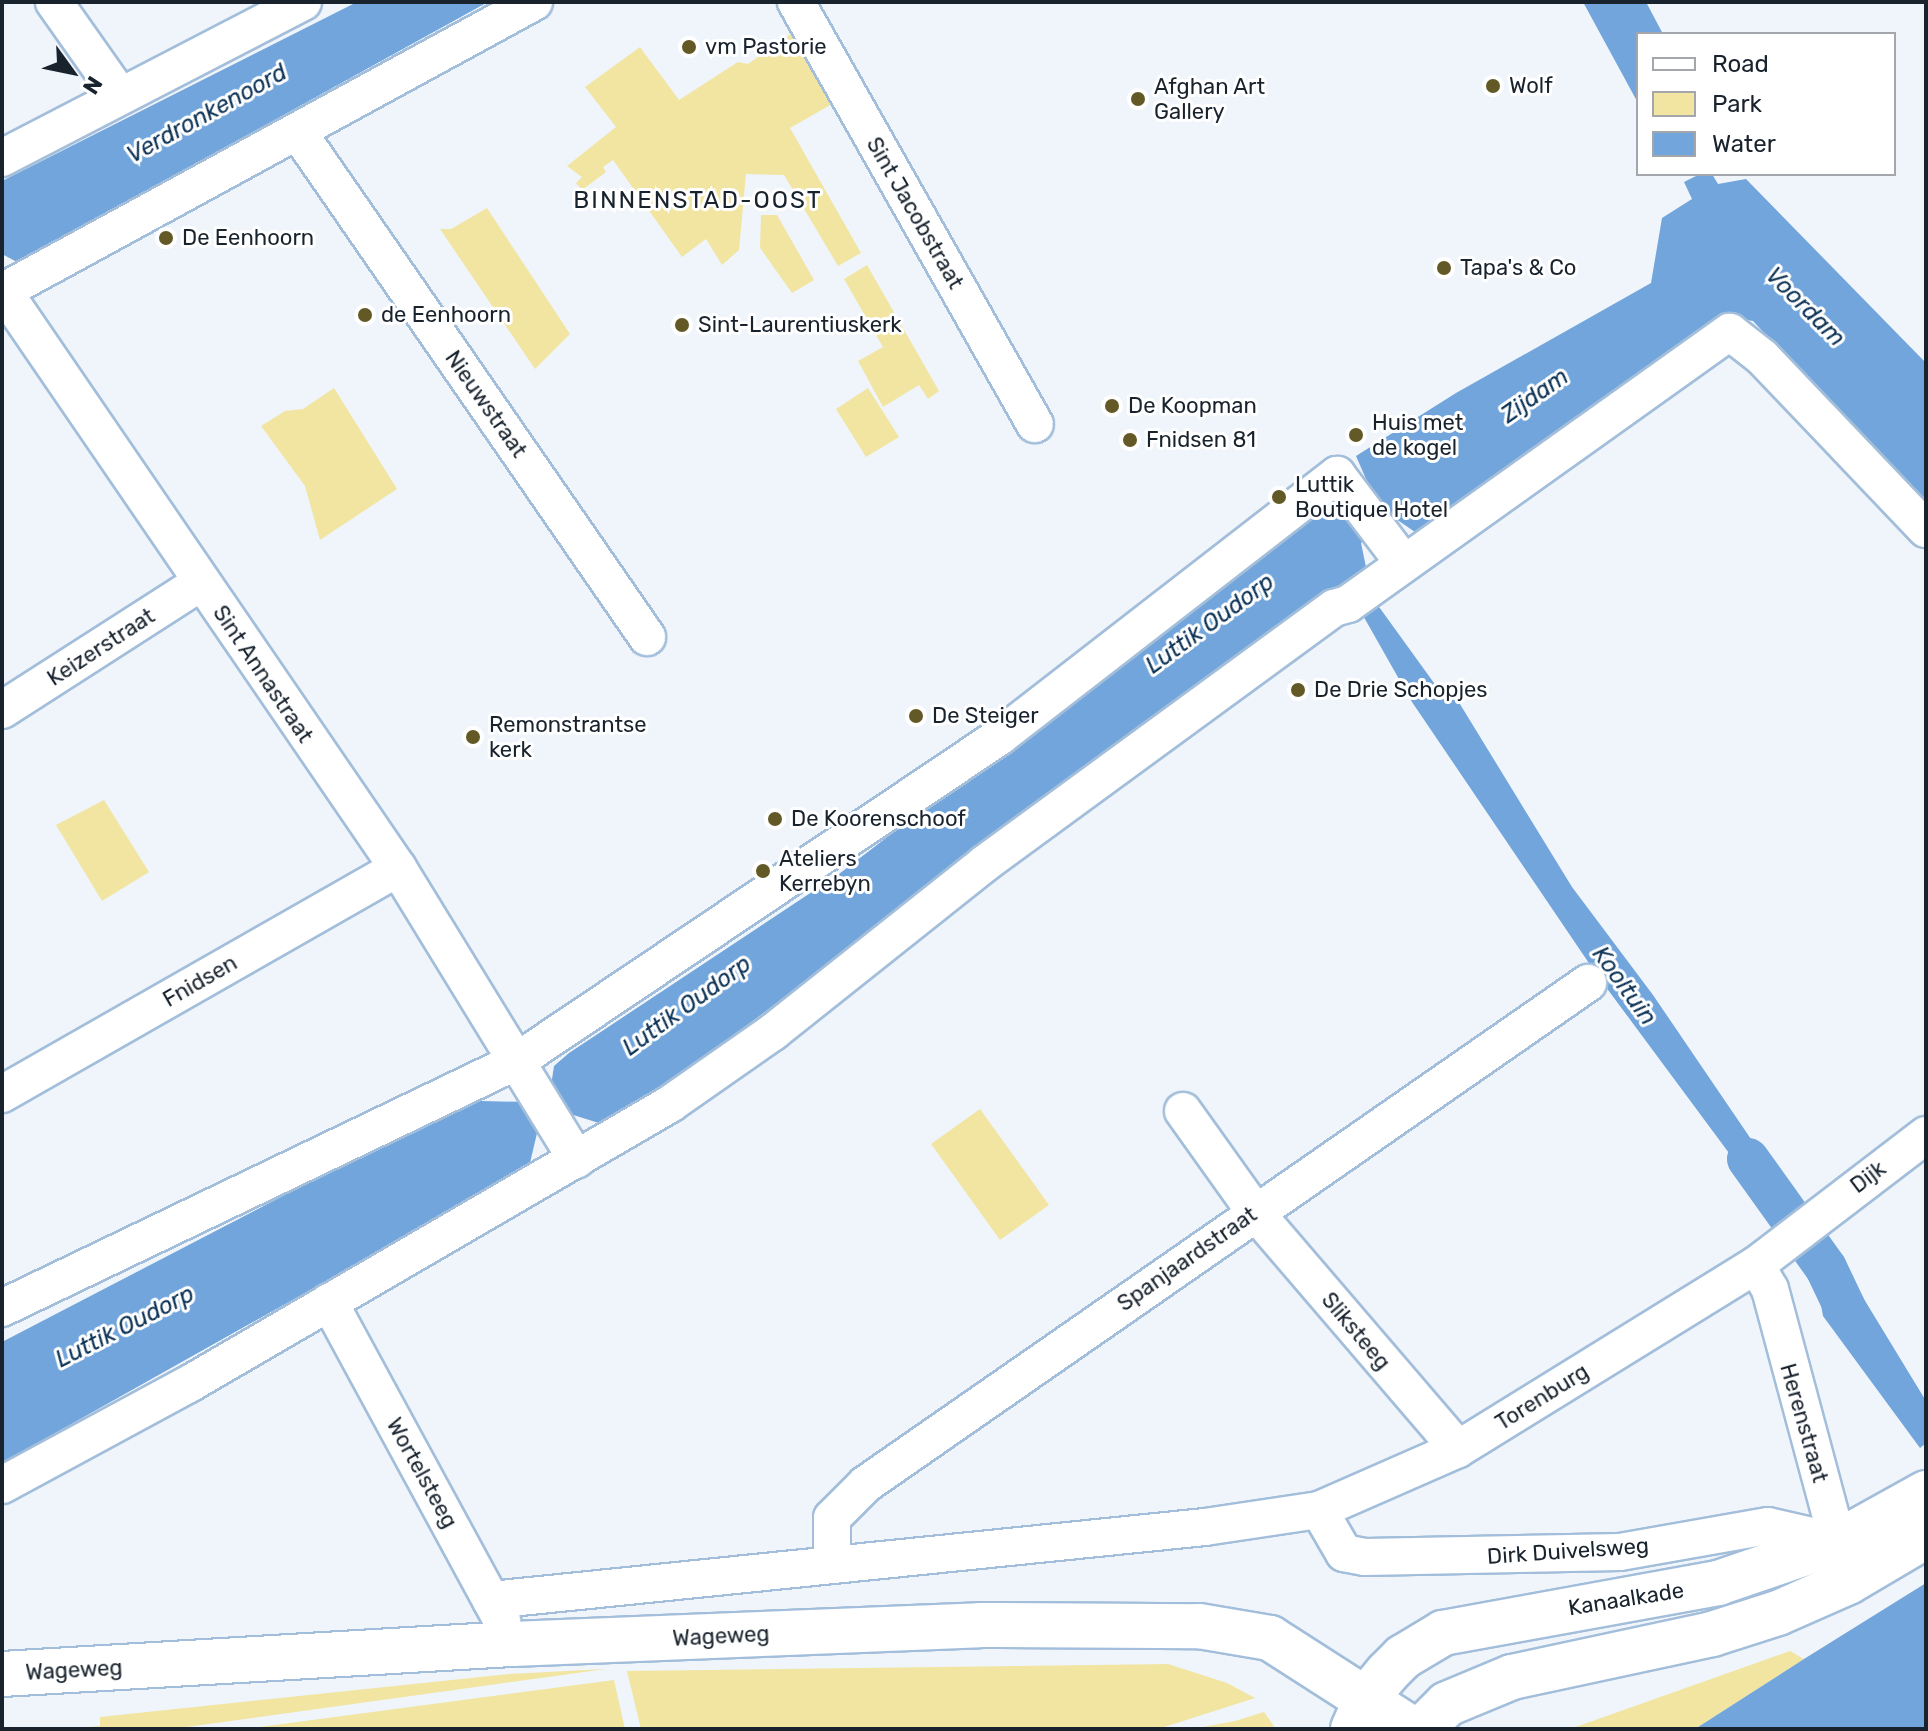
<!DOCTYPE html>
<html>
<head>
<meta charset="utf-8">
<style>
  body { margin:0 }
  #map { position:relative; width:1928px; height:1731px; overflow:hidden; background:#eff5fb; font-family:Rubik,sans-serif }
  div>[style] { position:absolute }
  .green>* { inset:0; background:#f1e5a1 }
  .water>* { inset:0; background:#71a5db }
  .canal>* { height:42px; margin:-21px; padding:0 21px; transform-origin:21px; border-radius:21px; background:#71a5db }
  .roads { filter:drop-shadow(2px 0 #a3beda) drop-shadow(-2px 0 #a3beda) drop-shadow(0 2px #a3beda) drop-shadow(0 -2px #a3beda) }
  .street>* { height:36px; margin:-18px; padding:0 18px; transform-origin:18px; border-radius:18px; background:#fff }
  .secondary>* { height:44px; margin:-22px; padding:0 22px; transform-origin:22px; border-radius:22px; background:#fff }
  .dots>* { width:22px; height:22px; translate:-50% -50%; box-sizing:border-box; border:4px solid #fff; border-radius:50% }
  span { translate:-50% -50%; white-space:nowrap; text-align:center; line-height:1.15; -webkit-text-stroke:6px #fff; paint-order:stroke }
  .poi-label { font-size:22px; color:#19232e }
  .left { translate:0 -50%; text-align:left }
  .street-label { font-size:22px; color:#19232e }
  .water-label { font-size:24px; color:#0d3356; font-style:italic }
  .neighbourhood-label { font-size:24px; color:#19232e; letter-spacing:2px }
  .frame { position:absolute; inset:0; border:4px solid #19232e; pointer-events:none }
  .legend { position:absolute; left:1636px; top:32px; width:260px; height:144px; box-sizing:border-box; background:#fff; border:2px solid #a3a7ab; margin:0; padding:10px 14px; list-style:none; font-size:24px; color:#19232e }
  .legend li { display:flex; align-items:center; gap:16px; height:40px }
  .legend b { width:40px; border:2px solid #a3a7ab }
  .north { position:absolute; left:32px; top:32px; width:80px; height:80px; -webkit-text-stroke:6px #fff; paint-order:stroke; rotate:123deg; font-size:22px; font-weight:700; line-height:32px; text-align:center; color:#19232e }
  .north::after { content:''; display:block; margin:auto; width:28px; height:36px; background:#19232e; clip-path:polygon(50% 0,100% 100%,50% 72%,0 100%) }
</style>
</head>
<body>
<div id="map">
  <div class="green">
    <i style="clip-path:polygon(798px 29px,839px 100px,790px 128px,861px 253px,838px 266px,784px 175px,746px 174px,739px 250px,722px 265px,706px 239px,682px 257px,613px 160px,603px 167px,606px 172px,582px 190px,576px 183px,582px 177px,567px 166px,616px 127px,585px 87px,640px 47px,679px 100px,738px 62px,748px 64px)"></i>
    <i style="clip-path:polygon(487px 208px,570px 334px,535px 369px,440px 229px,451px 229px)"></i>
    <i style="clip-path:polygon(761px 215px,777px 215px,814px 280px,792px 293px,760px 248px)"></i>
    <i style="clip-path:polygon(867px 265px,939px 391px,928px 399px,919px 385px,883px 407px,858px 361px,883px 347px,844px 279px)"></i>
    <i style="clip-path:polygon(334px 388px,397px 489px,320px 540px,305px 486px,261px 426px,285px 411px,303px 409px)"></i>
    <i style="clip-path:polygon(868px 388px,899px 437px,866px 457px,836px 409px)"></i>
    <i style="clip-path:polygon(104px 800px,149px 872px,102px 901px,56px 825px)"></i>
    <i style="clip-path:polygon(980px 1109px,1049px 1205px,1000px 1240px,931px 1144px)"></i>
    <i style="clip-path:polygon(1790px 1651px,1804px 1659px,1695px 1729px,1570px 1729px)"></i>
    <i style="clip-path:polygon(1168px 1664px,1227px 1683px,1255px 1698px,1158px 1729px,641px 1729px,627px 1671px)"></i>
    <i style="clip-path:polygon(606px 1669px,172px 1729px,63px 1729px,100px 1726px,100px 1717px,509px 1674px)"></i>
    <i style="clip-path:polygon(614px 1680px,625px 1729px,245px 1729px)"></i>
    <i style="clip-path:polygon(1264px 1712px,1276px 1729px,1192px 1729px,1235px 1721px)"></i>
  </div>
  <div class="water">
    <i style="clip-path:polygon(357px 2px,488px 2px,17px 262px,2px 254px,2px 181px)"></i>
    <i style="clip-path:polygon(1583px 2px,1646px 2px,1663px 34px,1638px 34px,1638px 103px)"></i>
    <i style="clip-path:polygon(1700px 174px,1712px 174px,1718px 184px,1746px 179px,1926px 363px,1926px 503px,1753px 321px,1719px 315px,1415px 532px,1396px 519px,1386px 525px,1356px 456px,1456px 393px,1651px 283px,1662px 218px,1692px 199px,1684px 182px)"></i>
    <i style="clip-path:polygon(1324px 503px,1340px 513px,1348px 507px,1370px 535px,1361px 543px,1366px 567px,1356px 575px,1447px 701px,1455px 696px,1572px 887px,1653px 995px,1791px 1198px,1775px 1211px,1769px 1207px,1597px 975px,1412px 702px,1344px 582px,700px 1060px,602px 1124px,567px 1113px,551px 1086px,554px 1066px,569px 1053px,839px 874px)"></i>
    <i style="clip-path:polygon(481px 1101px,526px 1102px,538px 1129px,529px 1167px,2px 1463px,2px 1342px,456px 1106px)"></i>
    <i style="clip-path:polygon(1832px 1254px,1843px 1281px,1856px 1286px,1926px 1401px,1926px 1443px,1920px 1448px,1823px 1316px,1814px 1266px)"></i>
    <i style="clip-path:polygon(1926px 1583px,1926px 1729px,1695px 1729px,1804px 1659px)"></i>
  </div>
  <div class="canal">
    <i style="left:1748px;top:1159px;width:134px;rotate:54.4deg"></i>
    <i style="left:1826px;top:1268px;width:47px;rotate:64.5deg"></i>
  </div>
  <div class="roads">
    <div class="street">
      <i style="left:54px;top:2px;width:113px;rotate:54.8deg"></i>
      <i style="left:796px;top:2px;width:485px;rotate:60.5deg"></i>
      <i style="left:298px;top:132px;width:614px;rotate:55.35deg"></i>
      <i style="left:2px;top:158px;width:339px;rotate:-27.4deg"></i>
      <i style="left:2px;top:289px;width:701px;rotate:55.63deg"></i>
      <i style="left:398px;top:868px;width:342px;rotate:58.5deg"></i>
      <i style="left:2px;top:292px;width:606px;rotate:-28.6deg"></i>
      <i style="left:2px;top:710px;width:235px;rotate:-32.7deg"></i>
      <i style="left:2px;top:1094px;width:456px;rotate:-29.7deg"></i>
      <i style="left:1183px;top:1111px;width:124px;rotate:54.5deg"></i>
      <i style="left:1255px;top:1212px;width:312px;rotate:49.4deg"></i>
      <i style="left:1756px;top:1265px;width:28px;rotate:60deg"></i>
      <i style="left:1770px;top:1289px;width:283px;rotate:75deg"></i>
      <i style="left:329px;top:1302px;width:363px;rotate:61.5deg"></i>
      <i style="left:2px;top:1308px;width:571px;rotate:-25.62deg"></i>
      <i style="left:517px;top:1061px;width:581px;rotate:-33.91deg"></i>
      <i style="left:999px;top:737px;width:428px;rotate:-37.8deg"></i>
      <i style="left:1337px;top:475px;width:109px;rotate:52.8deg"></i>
      <i style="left:2px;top:1485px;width:213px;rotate:-28.4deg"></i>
      <i style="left:189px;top:1384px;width:557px;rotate:-30.2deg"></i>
      <i style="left:670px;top:1104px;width:126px;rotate:-35deg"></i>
      <i style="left:773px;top:1032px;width:270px;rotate:-38.5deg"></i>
      <i style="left:984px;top:864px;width:434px;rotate:-36.2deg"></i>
      <i style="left:1334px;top:608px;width:15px;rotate:-16deg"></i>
      <i style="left:1348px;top:604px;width:469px;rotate:-35.5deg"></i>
      <i style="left:1730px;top:332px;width:41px;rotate:38deg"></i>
      <i style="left:1762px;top:357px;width:238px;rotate:46.4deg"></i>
      <i style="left:1319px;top:1510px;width:50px;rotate:59.8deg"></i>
      <i style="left:1344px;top:1553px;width:21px;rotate:11deg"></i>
      <i style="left:1365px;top:1557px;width:255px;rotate:-1.1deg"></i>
      <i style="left:1620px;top:1552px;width:150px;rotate:-10deg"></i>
      <i style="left:1768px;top:1526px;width:72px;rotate:12.9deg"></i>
      <i style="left:832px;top:1564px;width:46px;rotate:-90deg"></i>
      <i style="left:832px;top:1518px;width:48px;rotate:-45deg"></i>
      <i style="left:866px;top:1484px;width:879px;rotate:-34.76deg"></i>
      <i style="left:491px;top:1600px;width:718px;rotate:-5.84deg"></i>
      <i style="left:1205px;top:1527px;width:115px;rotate:-8.5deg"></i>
      <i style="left:1319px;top:1510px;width:152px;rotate:-23.7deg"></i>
      <i style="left:1458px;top:1449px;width:350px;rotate:-31.7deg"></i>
      <i style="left:1756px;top:1265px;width:214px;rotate:-37.4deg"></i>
    </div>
    <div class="secondary">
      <i style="left:2px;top:1674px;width:511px;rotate:-3.37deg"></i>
      <i style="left:512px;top:1644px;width:468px;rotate:-2.3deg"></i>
      <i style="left:980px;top:1625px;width:219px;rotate:0.3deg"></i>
      <i style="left:1199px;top:1626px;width:72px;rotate:9.6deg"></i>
      <i style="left:1270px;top:1638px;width:169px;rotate:32.7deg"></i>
      <i style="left:1353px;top:1729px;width:35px;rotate:-66deg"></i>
      <i style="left:1367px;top:1697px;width:31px;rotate:-50deg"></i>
      <i style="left:1387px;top:1673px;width:23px;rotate:-45deg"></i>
      <i style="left:1403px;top:1657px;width:47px;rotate:-31deg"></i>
      <i style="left:1443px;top:1633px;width:280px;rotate:-10.3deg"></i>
      <i style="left:1718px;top:1583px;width:127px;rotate:-18.9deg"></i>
      <i style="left:1838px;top:1542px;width:101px;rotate:-29.1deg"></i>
      <i style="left:1422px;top:1729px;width:35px;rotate:-45deg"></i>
      <i style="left:1447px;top:1704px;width:70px;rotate:-22.6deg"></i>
      <i style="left:1512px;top:1677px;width:205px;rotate:-12.1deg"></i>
      <i style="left:1712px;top:1634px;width:69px;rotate:-17.7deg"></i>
      <i style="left:1778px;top:1613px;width:77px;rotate:-23.9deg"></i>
      <i style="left:1848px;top:1582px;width:91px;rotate:-30.5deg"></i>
    </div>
  </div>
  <div class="dots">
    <i style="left:689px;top:47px;background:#625926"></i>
    <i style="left:1493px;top:86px;background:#625926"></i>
    <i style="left:1138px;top:99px;background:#625926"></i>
    <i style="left:166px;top:238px;background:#625926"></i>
    <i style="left:1444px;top:268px;background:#625926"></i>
    <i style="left:365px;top:315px;background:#625926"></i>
    <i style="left:682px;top:325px;background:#625926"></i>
    <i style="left:1112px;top:406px;background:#625926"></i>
    <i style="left:1356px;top:435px;background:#625926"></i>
    <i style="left:1130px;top:440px;background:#625926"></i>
    <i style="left:1279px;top:497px;background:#625926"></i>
    <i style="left:1298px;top:690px;background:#625926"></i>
    <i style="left:916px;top:716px;background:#625926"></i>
    <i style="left:473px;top:737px;background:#625926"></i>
    <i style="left:775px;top:819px;background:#625926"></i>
    <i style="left:763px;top:871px;background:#625926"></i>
  </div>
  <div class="poi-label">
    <span class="left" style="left:705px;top:47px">vm Pastorie</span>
    <span class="left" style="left:1154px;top:99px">Afghan Art<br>Gallery</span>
    <span class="left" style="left:1509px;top:86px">Wolf</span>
    <span class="left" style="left:182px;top:238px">De Eenhoorn</span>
    <span class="left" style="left:1460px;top:268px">Tapa's &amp; Co</span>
    <span class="left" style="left:381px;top:315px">de Eenhoorn</span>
    <span class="left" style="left:698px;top:325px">Sint-Laurentiuskerk</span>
    <span class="left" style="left:1128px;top:406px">De Koopman</span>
    <span class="left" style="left:1372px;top:435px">Huis met<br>de kogel</span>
    <span class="left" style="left:1146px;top:440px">Fnidsen 81</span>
    <span class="left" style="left:1295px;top:497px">Luttik<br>Boutique Hotel</span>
    <span class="left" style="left:1314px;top:690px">De Drie Schopjes</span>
    <span class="left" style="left:932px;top:716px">De Steiger</span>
    <span class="left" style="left:489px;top:737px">Remonstrantse<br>kerk</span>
    <span class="left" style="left:791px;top:819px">De Koorenschoof</span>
    <span class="left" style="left:779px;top:871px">Ateliers<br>Kerrebyn</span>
  </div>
  <div class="street-label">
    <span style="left:915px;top:213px;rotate:60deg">Sint Jacobstraat</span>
    <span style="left:486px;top:404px;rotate:55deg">Nieuwstraat</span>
    <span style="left:101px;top:647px;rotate:-33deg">Keizerstraat</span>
    <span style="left:263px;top:674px;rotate:56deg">Sint Annastraat</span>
    <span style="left:200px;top:981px;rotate:-30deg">Fnidsen</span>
    <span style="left:1868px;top:1177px;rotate:-37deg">Dijk</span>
    <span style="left:1187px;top:1259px;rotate:-35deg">Spanjaardstraat</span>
    <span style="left:1356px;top:1331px;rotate:50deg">Sliksteeg</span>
    <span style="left:1542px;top:1397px;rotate:-32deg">Torenburg</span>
    <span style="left:1804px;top:1423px;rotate:74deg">Herenstraat</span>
    <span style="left:422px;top:1473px;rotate:61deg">Wortelsteeg</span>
    <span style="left:1568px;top:1551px;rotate:-4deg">Dirk Duivelsweg</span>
    <span style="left:1626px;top:1599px;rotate:-9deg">Kanaalkade</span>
    <span style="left:721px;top:1636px;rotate:-3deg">Wageweg</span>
    <span style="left:74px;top:1670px;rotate:-3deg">Wageweg</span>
  </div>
  <div class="water-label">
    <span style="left:207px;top:114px;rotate:-29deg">Verdronkenoord</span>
    <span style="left:1805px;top:307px;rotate:45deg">Voordam</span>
    <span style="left:1535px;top:396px;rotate:-35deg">Zijdam</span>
    <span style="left:1210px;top:624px;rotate:-36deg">Luttik Oudorp</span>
    <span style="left:1624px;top:986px;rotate:54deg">Kooltuin</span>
    <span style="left:687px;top:1006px;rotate:-36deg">Luttik Oudorp</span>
    <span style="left:125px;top:1327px;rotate:-27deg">Luttik Oudorp</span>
  </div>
  <div class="neighbourhood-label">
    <span style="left:698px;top:201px">BINNENSTAD-OOST</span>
  </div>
  <div class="frame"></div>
  <ul class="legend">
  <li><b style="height:10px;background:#fff"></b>Road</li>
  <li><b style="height:22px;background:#f1e5a1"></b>Park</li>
  <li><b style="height:22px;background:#71a5db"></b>Water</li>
  </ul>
  <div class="north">N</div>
</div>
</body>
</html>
